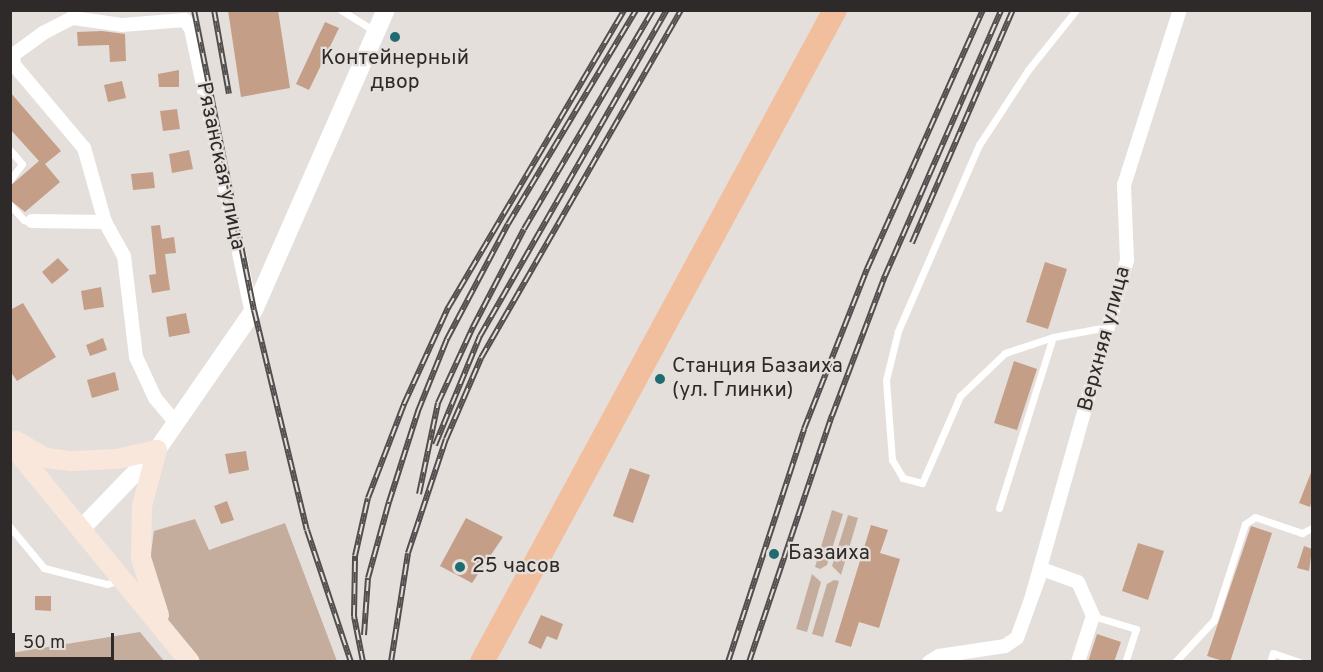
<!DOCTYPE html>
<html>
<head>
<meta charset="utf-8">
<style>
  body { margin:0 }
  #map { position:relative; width:1323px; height:672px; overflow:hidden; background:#e5dfdb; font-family:Overpass,sans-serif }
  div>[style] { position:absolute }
  .green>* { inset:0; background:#c5ad9e }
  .building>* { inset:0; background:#c49e87 }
  .service>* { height:7px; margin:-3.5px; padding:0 3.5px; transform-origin:3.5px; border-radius:3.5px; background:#fff }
  .minor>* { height:14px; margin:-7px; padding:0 7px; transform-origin:7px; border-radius:7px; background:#fff }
  .tertiary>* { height:18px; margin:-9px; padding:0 9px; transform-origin:9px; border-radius:9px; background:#fff }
  .secondary>* { height:20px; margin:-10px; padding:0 10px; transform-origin:10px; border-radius:10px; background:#fae7db }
  .trunk>* { height:24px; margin:-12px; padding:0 12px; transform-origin:12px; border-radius:12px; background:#f2bf9e }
  .rail>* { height:6px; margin-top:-3px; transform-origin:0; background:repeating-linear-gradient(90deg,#e5dfdb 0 11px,#524e4d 0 22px); box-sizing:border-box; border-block:2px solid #524e4d }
  .dots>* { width:16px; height:16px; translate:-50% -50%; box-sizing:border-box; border:3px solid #e5dfdb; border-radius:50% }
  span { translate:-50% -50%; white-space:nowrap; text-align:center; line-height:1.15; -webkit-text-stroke:4.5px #e5dfdb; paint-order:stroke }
  .poi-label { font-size:21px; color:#2d2a29 }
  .left { translate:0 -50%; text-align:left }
  .street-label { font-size:21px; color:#2d2a29 }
  .frame { position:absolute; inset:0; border:12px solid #2d2a29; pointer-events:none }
  .scale { position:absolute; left:12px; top:633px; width:102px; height:27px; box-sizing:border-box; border:3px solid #2d2a29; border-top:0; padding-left:8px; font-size:18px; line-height:21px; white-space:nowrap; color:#2d2a29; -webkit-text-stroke:4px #e5dfdb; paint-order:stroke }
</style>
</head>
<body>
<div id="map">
  <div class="green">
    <i style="clip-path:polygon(832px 510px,843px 514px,827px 565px,820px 569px,815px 567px)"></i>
    <i style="clip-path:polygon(848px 515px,858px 518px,841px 575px,832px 566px)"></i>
    <i style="clip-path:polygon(195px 519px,209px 550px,285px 523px,337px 661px,199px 661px,171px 629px,149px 567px,154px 531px)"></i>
    <i style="clip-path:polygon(812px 574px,821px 582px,807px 632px,796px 629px)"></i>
    <i style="clip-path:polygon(834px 580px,839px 581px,823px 637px,812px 634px,827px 584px)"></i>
    <i style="clip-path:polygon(140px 632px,164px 661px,11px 661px,11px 653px)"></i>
  </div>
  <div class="building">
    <i style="clip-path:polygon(228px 10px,278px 10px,290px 88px,241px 97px)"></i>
    <i style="clip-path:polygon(325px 22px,339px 28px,309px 90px,296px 84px)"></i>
    <i style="clip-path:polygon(102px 31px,125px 34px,126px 61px,110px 62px,109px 45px,78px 46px,77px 32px)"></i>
    <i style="clip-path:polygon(179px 70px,179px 87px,159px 87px,158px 74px)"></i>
    <i style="clip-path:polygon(122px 81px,126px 98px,108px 102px,104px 85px)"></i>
    <i style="clip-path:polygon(10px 92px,61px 151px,45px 164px,60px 182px,25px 212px,10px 200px,10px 186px,39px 161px,10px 129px)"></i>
    <i style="clip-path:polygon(177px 109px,180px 129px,163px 131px,160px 111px)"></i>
    <i style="clip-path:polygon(189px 150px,193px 169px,172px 173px,169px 154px)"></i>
    <i style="clip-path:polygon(153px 172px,155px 188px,133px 190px,131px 174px)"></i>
    <i style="clip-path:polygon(160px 225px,162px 239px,174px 237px,176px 253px,165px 254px,170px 290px,152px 293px,149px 275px,156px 274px,151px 226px)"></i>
    <i style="clip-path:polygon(58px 258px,69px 270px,52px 284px,42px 272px)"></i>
    <i style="clip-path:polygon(1045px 262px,1067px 269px,1048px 329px,1026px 322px)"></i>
    <i style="clip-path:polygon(101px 287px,104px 307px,84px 310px,81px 291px)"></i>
    <i style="clip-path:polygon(23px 303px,56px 357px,17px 381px,10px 371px,10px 310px)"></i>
    <i style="clip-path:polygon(186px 313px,190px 333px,169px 337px,166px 317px)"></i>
    <i style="clip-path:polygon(103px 338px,107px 350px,90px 356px,86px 345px)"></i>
    <i style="clip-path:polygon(1014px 361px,1037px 369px,1017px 430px,994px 423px)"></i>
    <i style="clip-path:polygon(115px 372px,119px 390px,92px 398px,87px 380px)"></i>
    <i style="clip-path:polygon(246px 451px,249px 470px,229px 474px,225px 454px)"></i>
    <i style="clip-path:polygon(630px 468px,650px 475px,633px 523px,613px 516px)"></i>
    <i style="clip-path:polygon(1312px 470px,1312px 500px,1310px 507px,1299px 503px)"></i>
    <i style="clip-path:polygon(227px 501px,234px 520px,221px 524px,214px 506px)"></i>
    <i style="clip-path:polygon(466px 518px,503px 537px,472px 583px,440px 566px)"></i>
    <i style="clip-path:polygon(871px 525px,888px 530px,880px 553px,900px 559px,879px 628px,859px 622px,851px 647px,835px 642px)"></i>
    <i style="clip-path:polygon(1251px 526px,1272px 533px,1230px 662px,1226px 662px,1207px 656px)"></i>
    <i style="clip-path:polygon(1138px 543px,1164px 551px,1148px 600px,1122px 591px)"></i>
    <i style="clip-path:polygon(1304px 546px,1312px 549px,1309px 571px,1297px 568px)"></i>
    <i style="clip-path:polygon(35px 596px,51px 596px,51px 611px,35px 610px)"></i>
    <i style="clip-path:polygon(541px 615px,563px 624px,557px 640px,547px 636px,541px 649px,528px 643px)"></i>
    <i style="clip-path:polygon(1097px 634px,1121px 642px,1114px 662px,1088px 662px)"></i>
  </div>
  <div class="service">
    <i style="left:341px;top:10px;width:39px;rotate:32deg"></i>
    <i style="left:10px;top:150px;width:18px;rotate:49deg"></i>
    <i style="left:22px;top:164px;width:20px;rotate:127deg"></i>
    <i style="left:10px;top:205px;width:21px;rotate:47deg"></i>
    <i style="left:24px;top:220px;width:8px;rotate:7deg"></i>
    <i style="left:1053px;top:337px;width:51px;rotate:161.6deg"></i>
    <i style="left:1005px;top:353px;width:62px;rotate:136.3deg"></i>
    <i style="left:960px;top:396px;width:95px;rotate:113.6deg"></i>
    <i style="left:922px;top:483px;width:20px;rotate:-165deg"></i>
    <i style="left:903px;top:478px;width:21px;rotate:-121deg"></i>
    <i style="left:892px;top:460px;width:80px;rotate:-94.3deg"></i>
    <i style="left:886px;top:380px;width:50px;rotate:-76.2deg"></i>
    <i style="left:898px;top:331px;width:203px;rotate:-66.5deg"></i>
    <i style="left:979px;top:145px;width:90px;rotate:-56.8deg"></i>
    <i style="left:1028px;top:70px;width:77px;rotate:-51.3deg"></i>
    <i style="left:999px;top:508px;width:179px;rotate:-72.5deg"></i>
    <i style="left:1053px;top:337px;width:55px;rotate:-10.5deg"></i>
    <i style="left:10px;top:527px;width:53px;rotate:50.3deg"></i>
    <i style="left:44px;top:568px;width:65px;rotate:14.3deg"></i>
    <i style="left:107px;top:584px;width:15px;rotate:-16deg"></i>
    <i style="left:1093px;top:616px;width:45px;rotate:16.8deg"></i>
    <i style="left:1136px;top:629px;width:35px;rotate:108deg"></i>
    <i style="left:1175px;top:662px;width:57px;rotate:-47.1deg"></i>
    <i style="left:1214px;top:620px;width:101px;rotate:-72.1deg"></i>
    <i style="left:1245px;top:524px;width:12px;rotate:-35deg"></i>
    <i style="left:1255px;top:517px;width:50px;rotate:18.8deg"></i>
    <i style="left:1302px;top:533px;width:11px;rotate:-27deg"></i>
    <i style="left:1270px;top:662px;width:9px;rotate:-72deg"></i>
    <i style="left:1273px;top:653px;width:28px;rotate:19deg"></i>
  </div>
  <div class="minor">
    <i style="left:32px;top:221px;width:73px;rotate:0.8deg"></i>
    <i style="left:105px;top:222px;width:39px;rotate:61deg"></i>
    <i style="left:124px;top:256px;width:102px;rotate:83.2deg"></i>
    <i style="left:136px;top:357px;width:45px;rotate:65.1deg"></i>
    <i style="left:155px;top:398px;width:34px;rotate:50deg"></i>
    <i style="left:105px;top:222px;width:77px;rotate:-105.8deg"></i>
    <i style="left:84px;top:148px;width:109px;rotate:-130.1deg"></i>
    <i style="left:14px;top:65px;width:10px;rotate:-96deg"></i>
    <i style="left:13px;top:55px;width:37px;rotate:-36deg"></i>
    <i style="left:43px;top:33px;width:34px;rotate:-27deg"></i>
    <i style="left:73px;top:18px;width:49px;rotate:8.1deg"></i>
    <i style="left:122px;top:25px;width:63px;rotate:-4.5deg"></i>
    <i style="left:185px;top:20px;width:11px;rotate:56deg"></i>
    <i style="left:191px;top:29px;width:291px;rotate:77.9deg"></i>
    <i style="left:1032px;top:596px;width:349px;rotate:-74.2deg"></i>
    <i style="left:1127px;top:260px;width:75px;rotate:-92.3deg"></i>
    <i style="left:1124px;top:185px;width:184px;rotate:-72.3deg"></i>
    <i style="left:929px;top:662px;width:12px;rotate:-31deg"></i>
    <i style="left:939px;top:656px;width:67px;rotate:-8.6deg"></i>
    <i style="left:1005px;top:646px;width:14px;rotate:-34deg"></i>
    <i style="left:1017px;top:638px;width:73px;rotate:-70.1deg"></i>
    <i style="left:1042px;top:569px;width:38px;rotate:20deg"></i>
    <i style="left:1078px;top:582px;width:37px;rotate:66deg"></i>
    <i style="left:1093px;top:616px;width:48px;rotate:108.1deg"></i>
  </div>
  <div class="tertiary">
    <i style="left:81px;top:529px;width:110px;rotate:-46.1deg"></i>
    <i style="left:157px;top:450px;width:170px;rotate:-55.3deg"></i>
    <i style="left:254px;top:310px;width:328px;rotate:-66.3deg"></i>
  </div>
  <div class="secondary">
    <i style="left:16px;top:441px;width:34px;rotate:30deg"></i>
    <i style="left:46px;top:458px;width:26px;rotate:7deg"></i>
    <i style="left:72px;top:461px;width:45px;rotate:-2.5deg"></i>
    <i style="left:117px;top:459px;width:41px;rotate:-12.7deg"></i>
    <i style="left:10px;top:443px;width:283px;rotate:50.6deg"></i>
    <i style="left:157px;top:450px;width:58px;rotate:105deg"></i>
    <i style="left:142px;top:506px;width:52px;rotate:91.1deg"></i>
    <i style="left:141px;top:558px;width:60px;rotate:72.5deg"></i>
  </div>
  <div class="trunk">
    <i style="left:482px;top:662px;width:741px;rotate:-61.57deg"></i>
  </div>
  <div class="rail">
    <i style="left:194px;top:10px;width:306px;rotate:78.7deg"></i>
    <i style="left:254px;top:310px;width:226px;rotate:76.5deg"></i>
    <i style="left:307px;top:530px;width:139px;rotate:71.6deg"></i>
    <i style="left:214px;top:10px;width:85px;rotate:79.9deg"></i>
    <i style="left:912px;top:243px;width:254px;rotate:-66.6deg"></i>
    <i style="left:435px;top:445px;width:118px;rotate:-67.6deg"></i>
    <i style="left:480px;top:336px;width:376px;rotate:-60.2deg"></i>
    <i style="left:419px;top:494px;width:93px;rotate:-78.2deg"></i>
    <i style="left:438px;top:403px;width:84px;rotate:-65.3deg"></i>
    <i style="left:473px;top:327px;width:110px;rotate:-62.5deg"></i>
    <i style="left:524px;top:229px;width:254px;rotate:-59.5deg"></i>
    <i style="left:364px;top:635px;width:57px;rotate:-86deg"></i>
    <i style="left:368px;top:578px;width:79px;rotate:-74.6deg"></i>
    <i style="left:389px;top:502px;width:96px;rotate:-72.3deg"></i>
    <i style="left:418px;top:411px;width:78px;rotate:-68.1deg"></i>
    <i style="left:447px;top:339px;width:130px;rotate:-62.1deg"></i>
    <i style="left:508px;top:224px;width:249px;rotate:-59.1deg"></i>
    <i style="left:363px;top:662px;width:47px;rotate:-101.1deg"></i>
    <i style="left:354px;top:616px;width:60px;rotate:-89deg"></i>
    <i style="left:355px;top:556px;width:59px;rotate:-77.4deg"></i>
    <i style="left:368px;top:498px;width:101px;rotate:-69deg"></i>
    <i style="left:404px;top:404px;width:106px;rotate:-65.4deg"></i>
    <i style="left:448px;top:308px;width:346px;rotate:-59.4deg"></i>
    <i style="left:391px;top:662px;width:110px;rotate:-81.1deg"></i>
    <i style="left:408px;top:553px;width:120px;rotate:-71.6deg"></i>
    <i style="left:446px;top:439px;width:88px;rotate:-66.6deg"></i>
    <i style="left:481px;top:358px;width:401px;rotate:-60.1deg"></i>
    <i style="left:728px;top:662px;width:245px;rotate:-71.9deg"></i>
    <i style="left:804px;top:429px;width:172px;rotate:-68.5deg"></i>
    <i style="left:867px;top:269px;width:284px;rotate:-65.9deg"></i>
    <i style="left:749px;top:662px;width:260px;rotate:-71.4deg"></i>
    <i style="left:832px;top:416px;width:150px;rotate:-69.3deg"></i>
    <i style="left:885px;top:276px;width:290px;rotate:-66.4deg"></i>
  </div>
  <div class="dots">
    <i style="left:395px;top:37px;background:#206b72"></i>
    <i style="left:660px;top:379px;background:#206b72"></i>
    <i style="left:774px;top:554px;background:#206b72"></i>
    <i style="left:460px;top:567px;background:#206b72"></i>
  </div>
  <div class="poi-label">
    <span style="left:395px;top:71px">Контейнерный<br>двор</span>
    <span class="left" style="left:672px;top:379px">Станция Базаиха<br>(ул. Глинки)</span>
    <span class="left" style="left:788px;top:554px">Базаиха</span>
    <span class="left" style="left:472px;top:567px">25 часов</span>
  </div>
  <div class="street-label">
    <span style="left:220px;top:166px;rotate:78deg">Рязанская улица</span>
    <span style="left:1105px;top:339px;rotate:-75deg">Верхняя улица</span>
  </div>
  <div class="frame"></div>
  <div class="scale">50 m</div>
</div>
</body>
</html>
